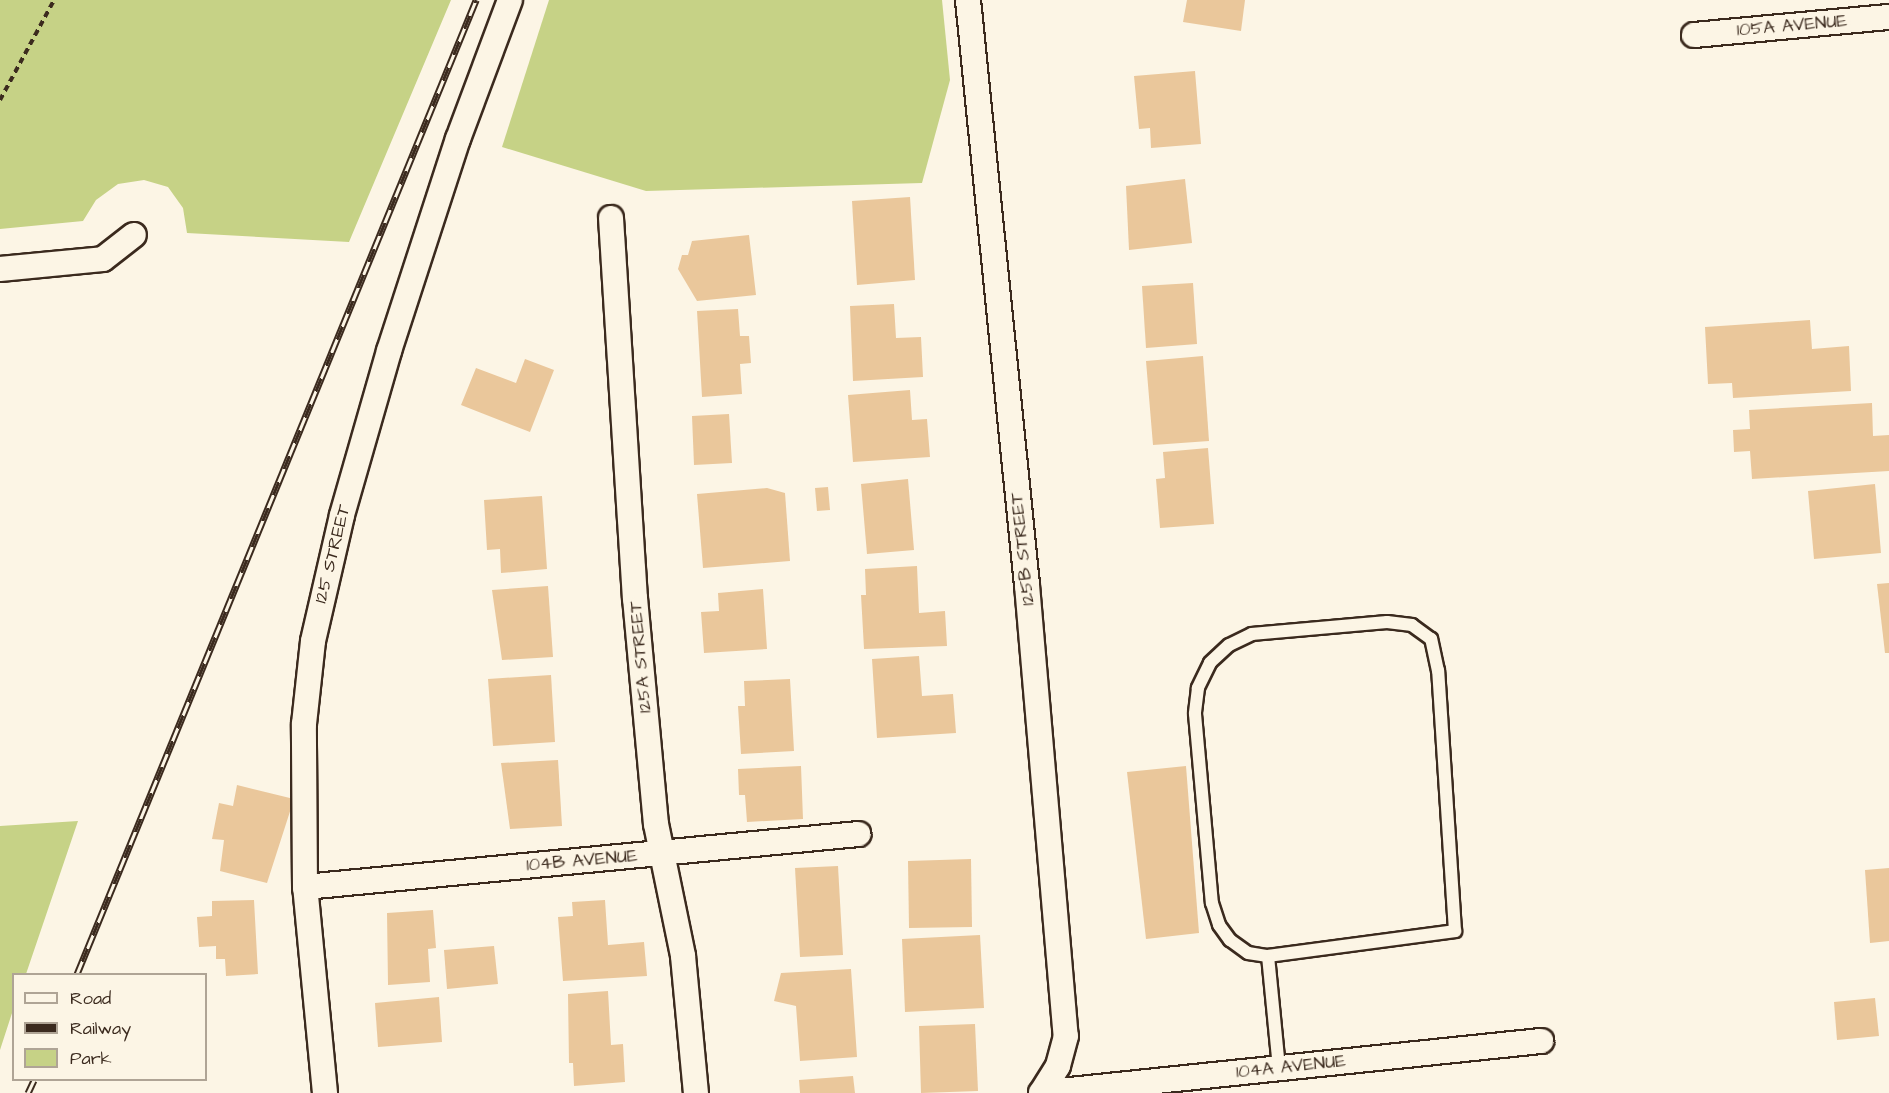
<!DOCTYPE html>
<html>
<head>
<meta charset="utf-8">
<style>
  body { margin:0 }
  #map { position:relative; width:1889px; height:1093px; overflow:hidden; background:#fcf5e5; font-family:"Architects Daughter",sans-serif }
  div>[style] { position:absolute }
  .green>* { inset:0; background:#c6d286 }
  .building>* { inset:0; background:#eac79b }
  .path>* { height:4px; margin-top:-2px; transform-origin:0; background:repeating-linear-gradient(90deg,#3b2a1e 0 6px,transparent 0 10.5px) }
  .roads { filter:drop-shadow(2px 0 #3b2a1e) drop-shadow(-2px 0 #3b2a1e) drop-shadow(0 2px #3b2a1e) drop-shadow(0 -2px #3b2a1e) }
  .lane>* { height:12px; margin:-6px; padding:0 6px; transform-origin:6px; border-radius:6px; background:#fcf5e5 }
  .street>* { height:24px; margin:-12px; padding:0 12px; transform-origin:12px; border-radius:12px; background:#fcf5e5 }
  .rail>* { height:7px; margin-top:-3.5px; transform-origin:0; background:repeating-linear-gradient(90deg,#fcf5e5 0 14px,#3b2a1e 0 28px); box-sizing:border-box; border-block:2px solid #3b2a1e }
  span { translate:-50% -50%; white-space:nowrap; text-align:center; line-height:1.15; -webkit-text-stroke:6px #fcf5e5; paint-order:stroke }
  .street-label { font-size:18px; color:#3b2a1e }
  .legend { position:absolute; left:12px; top:973px; width:195px; height:108px; box-sizing:border-box; background:#fcf5e5; border:2px solid #afa495; margin:0; padding:8px 10px; list-style:none; font-size:18px; color:#3b2a1e }
  .legend li { display:flex; align-items:center; gap:12px; height:30px }
  .legend b { width:30px; border:2px solid #afa495 }
</style>
</head>
<body>
<div id="map">
  <div class="green">
    <i style="clip-path:polygon(0 0,451px 0,349px 242px,187px 233px,183px 208px,168px 187px,144px 180px,118px 184px,96px 200px,83px 221px,0 229px)"></i>
    <i style="clip-path:polygon(549px 0,942px 0,950px 80px,922px 183px,646px 191px,502px 147px)"></i>
    <i style="clip-path:polygon(78px 821px,26px 974px,14px 974px,13px 1010px,0 1050px,0 826px)"></i>
  </div>
  <div class="building">
    <i style="clip-path:polygon(1187px 0,1245px 0,1241px 31px,1183px 22px)"></i>
    <i style="clip-path:polygon(1195px 71px,1201px 144px,1151px 148px,1150px 128px,1139px 129px,1134px 76px)"></i>
    <i style="clip-path:polygon(1185px 179px,1192px 243px,1129px 250px,1126px 186px)"></i>
    <i style="clip-path:polygon(910px 197px,915px 280px,857px 285px,852px 201px)"></i>
    <i style="clip-path:polygon(749px 235px,756px 295px,697px 301px,678px 269px,682px 255px,688px 255px,692px 241px)"></i>
    <i style="clip-path:polygon(1193px 283px,1197px 344px,1146px 348px,1142px 286px)"></i>
    <i style="clip-path:polygon(894px 304px,896px 338px,921px 337px,923px 377px,853px 381px,850px 306px)"></i>
    <i style="clip-path:polygon(738px 309px,740px 336px,749px 336px,751px 363px,740px 364px,742px 394px,702px 397px,697px 311px)"></i>
    <i style="clip-path:polygon(1810px 320px,1812px 349px,1849px 346px,1851px 391px,1733px 398px,1732px 383px,1708px 384px,1705px 327px)"></i>
    <i style="clip-path:polygon(1203px 356px,1209px 441px,1153px 445px,1146px 361px)"></i>
    <i style="clip-path:polygon(525px 359px,554px 370px,530px 432px,461px 405px,476px 368px,516px 383px)"></i>
    <i style="clip-path:polygon(910px 390px,912px 420px,927px 419px,930px 457px,853px 462px,848px 395px)"></i>
    <i style="clip-path:polygon(1872px 403px,1873px 436px,1889px 435px,1889px 471px,1752px 479px,1750px 451px,1734px 452px,1733px 430px,1750px 429px,1749px 410px)"></i>
    <i style="clip-path:polygon(729px 414px,732px 463px,694px 465px,692px 416px)"></i>
    <i style="clip-path:polygon(1208px 448px,1214px 524px,1160px 528px,1156px 479px,1165px 478px,1163px 452px)"></i>
    <i style="clip-path:polygon(908px 479px,914px 550px,867px 554px,861px 484px)"></i>
    <i style="clip-path:polygon(1875px 484px,1881px 553px,1814px 559px,1808px 491px)"></i>
    <i style="clip-path:polygon(828px 487px,830px 510px,817px 511px,815px 488px)"></i>
    <i style="clip-path:polygon(767px 488px,785px 493px,790px 561px,703px 568px,697px 494px)"></i>
    <i style="clip-path:polygon(542px 496px,547px 569px,501px 573px,500px 549px,487px 550px,484px 500px)"></i>
    <i style="clip-path:polygon(917px 566px,919px 613px,945px 611px,947px 646px,864px 649px,861px 595px,866px 595px,865px 569px)"></i>
    <i style="clip-path:polygon(1889px 583px,1889px 653px,1885px 653px,1877px 584px)"></i>
    <i style="clip-path:polygon(548px 586px,553px 657px,502px 660px,492px 590px)"></i>
    <i style="clip-path:polygon(763px 589px,767px 649px,704px 653px,701px 612px,719px 611px,718px 593px)"></i>
    <i style="clip-path:polygon(919px 656px,922px 696px,953px 694px,956px 733px,877px 738px,872px 659px)"></i>
    <i style="clip-path:polygon(551px 675px,555px 742px,493px 746px,488px 679px)"></i>
    <i style="clip-path:polygon(790px 679px,794px 751px,741px 754px,738px 706px,745px 706px,744px 681px)"></i>
    <i style="clip-path:polygon(558px 760px,562px 826px,510px 829px,501px 763px)"></i>
    <i style="clip-path:polygon(801px 766px,803px 819px,747px 822px,745px 795px,739px 795px,738px 769px)"></i>
    <i style="clip-path:polygon(1186px 766px,1199px 933px,1146px 939px,1127px 772px)"></i>
    <i style="clip-path:polygon(237px 785px,294px 799px,267px 883px,220px 871px,224px 840px,212px 839px,219px 803px,233px 806px)"></i>
    <i style="clip-path:polygon(971px 859px,972px 927px,909px 928px,908px 861px)"></i>
    <i style="clip-path:polygon(838px 866px,843px 955px,800px 957px,795px 868px)"></i>
    <i style="clip-path:polygon(1889px 868px,1889px 941px,1870px 943px,1865px 870px)"></i>
    <i style="clip-path:polygon(254px 900px,258px 974px,226px 976px,225px 959px,216px 959px,216px 946px,199px 947px,197px 917px,212px 916px,212px 901px)"></i>
    <i style="clip-path:polygon(605px 900px,608px 945px,644px 942px,647px 976px,563px 981px,558px 917px,573px 916px,572px 902px)"></i>
    <i style="clip-path:polygon(433px 910px,436px 948px,428px 949px,430px 982px,388px 985px,387px 913px)"></i>
    <i style="clip-path:polygon(980px 935px,984px 1008px,905px 1012px,902px 939px)"></i>
    <i style="clip-path:polygon(494px 946px,498px 984px,447px 989px,444px 950px)"></i>
    <i style="clip-path:polygon(851px 969px,857px 1057px,800px 1061px,796px 1006px,774px 1001px,781px 973px)"></i>
    <i style="clip-path:polygon(608px 991px,611px 1045px,623px 1044px,625px 1082px,574px 1086px,573px 1063px,569px 1063px,568px 994px)"></i>
    <i style="clip-path:polygon(439px 997px,442px 1042px,378px 1047px,375px 1003px)"></i>
    <i style="clip-path:polygon(1875px 998px,1879px 1036px,1837px 1040px,1834px 1002px)"></i>
    <i style="clip-path:polygon(975px 1024px,978px 1091px,921px 1093px,919px 1026px)"></i>
    <i style="clip-path:polygon(853px 1076px,855px 1093px,800px 1093px,799px 1080px)"></i>
  </div>
  <div class="path">
    <i style="left:0;top:100px;width:114px;rotate:-61.6deg"></i>
  </div>
  <div class="roads">
    <div class="lane">
      <i style="left:1268px;top:956px;width:189px;rotate:-7.6deg"></i>
      <i style="left:1455px;top:931px;width:261px;rotate:-93.7deg"></i>
      <i style="left:1438px;top:671px;width:33px;rotate:-102deg"></i>
      <i style="left:1431px;top:639px;width:24px;rotate:-144deg"></i>
      <i style="left:1412px;top:625px;width:25px;rotate:-173deg"></i>
      <i style="left:1387px;top:622px;width:136px;rotate:174.9deg"></i>
      <i style="left:1252px;top:634px;width:25px;rotate:154deg"></i>
      <i style="left:1229px;top:645px;width:26px;rotate:137deg"></i>
      <i style="left:1210px;top:663px;width:28px;rotate:116deg"></i>
      <i style="left:1198px;top:688px;width:26px;rotate:97deg"></i>
      <i style="left:1195px;top:714px;width:190px;rotate:84.9deg"></i>
      <i style="left:1212px;top:903px;width:23px;rotate:72deg"></i>
      <i style="left:1219px;top:925px;width:19px;rotate:54deg"></i>
      <i style="left:1230px;top:940px;width:22px;rotate:36deg"></i>
      <i style="left:1248px;top:953px;width:20px;rotate:9deg"></i>
      <i style="left:1268px;top:956px;width:113px;rotate:84.4deg"></i>
    </div>
    <div class="street">
      <i style="left:968px;top:0;width:588px;rotate:84.24deg"></i>
      <i style="left:1027px;top:585px;width:453px;rotate:85.1deg"></i>
      <i style="left:1066px;top:1036px;width:31px;rotate:105deg"></i>
      <i style="left:1058px;top:1066px;width:32px;rotate:122deg"></i>
      <i style="left:1694px;top:35px;width:196px;rotate:-5.3deg"></i>
      <i style="left:611px;top:218px;width:381px;rotate:86.4deg"></i>
      <i style="left:635px;top:598px;width:227px;rotate:84.7deg"></i>
      <i style="left:656px;top:824px;width:135px;rotate:78.4deg"></i>
      <i style="left:683px;top:956px;width:138px;rotate:84.6deg"></i>
      <i style="left:0;top:269px;width:103px;rotate:-5.5deg"></i>
      <i style="left:103px;top:259px;width:39px;rotate:-38deg"></i>
      <i style="left:305px;top:887px;width:556px;rotate:-5.47deg"></i>
      <i style="left:325px;top:1093px;width:207px;rotate:-95.5deg"></i>
      <i style="left:305px;top:887px;width:163px;rotate:-90.4deg"></i>
      <i style="left:304px;top:724px;width:83px;rotate:-83.8deg"></i>
      <i style="left:313px;top:641px;width:129px;rotate:-77deg"></i>
      <i style="left:342px;top:515px;width:171px;rotate:-74deg"></i>
      <i style="left:389px;top:351px;width:223px;rotate:-72deg"></i>
      <i style="left:458px;top:139px;width:148px;rotate:-69.5deg"></i>
      <i style="left:1041px;top:1093px;width:503px;rotate:-5.94deg"></i>
    </div>
  </div>
  <div class="rail">
    <i style="left:77px;top:974px;width:1053px;rotate:-67.72deg"></i>
    <i style="left:28px;top:1093px;width:14px;rotate:-65deg"></i>
  </div>
  <div class="street-label">
    <span style="left:1792px;top:26px;rotate:-5deg">105A AVENUE</span>
    <span style="left:1023px;top:549px;rotate:-96deg">125B STREET</span>
    <span style="left:333px;top:554px;rotate:-76deg">125 STREET</span>
    <span style="left:641px;top:657px;rotate:-95deg">125A STREET</span>
    <span style="left:582px;top:861px;rotate:-5deg">104B AVENUE</span>
    <span style="left:1291px;top:1067px;rotate:-6deg">104A AVENUE</span>
  </div>
  <ul class="legend">
  <li><b style="height:8px;background:#fcf5e5"></b>Road</li>
  <li><b style="height:8px;background:#3b2a1e"></b>Railway</li>
  <li><b style="height:16px;background:#c6d286"></b>Park</li>
  </ul>
</div>
</body>
</html>
